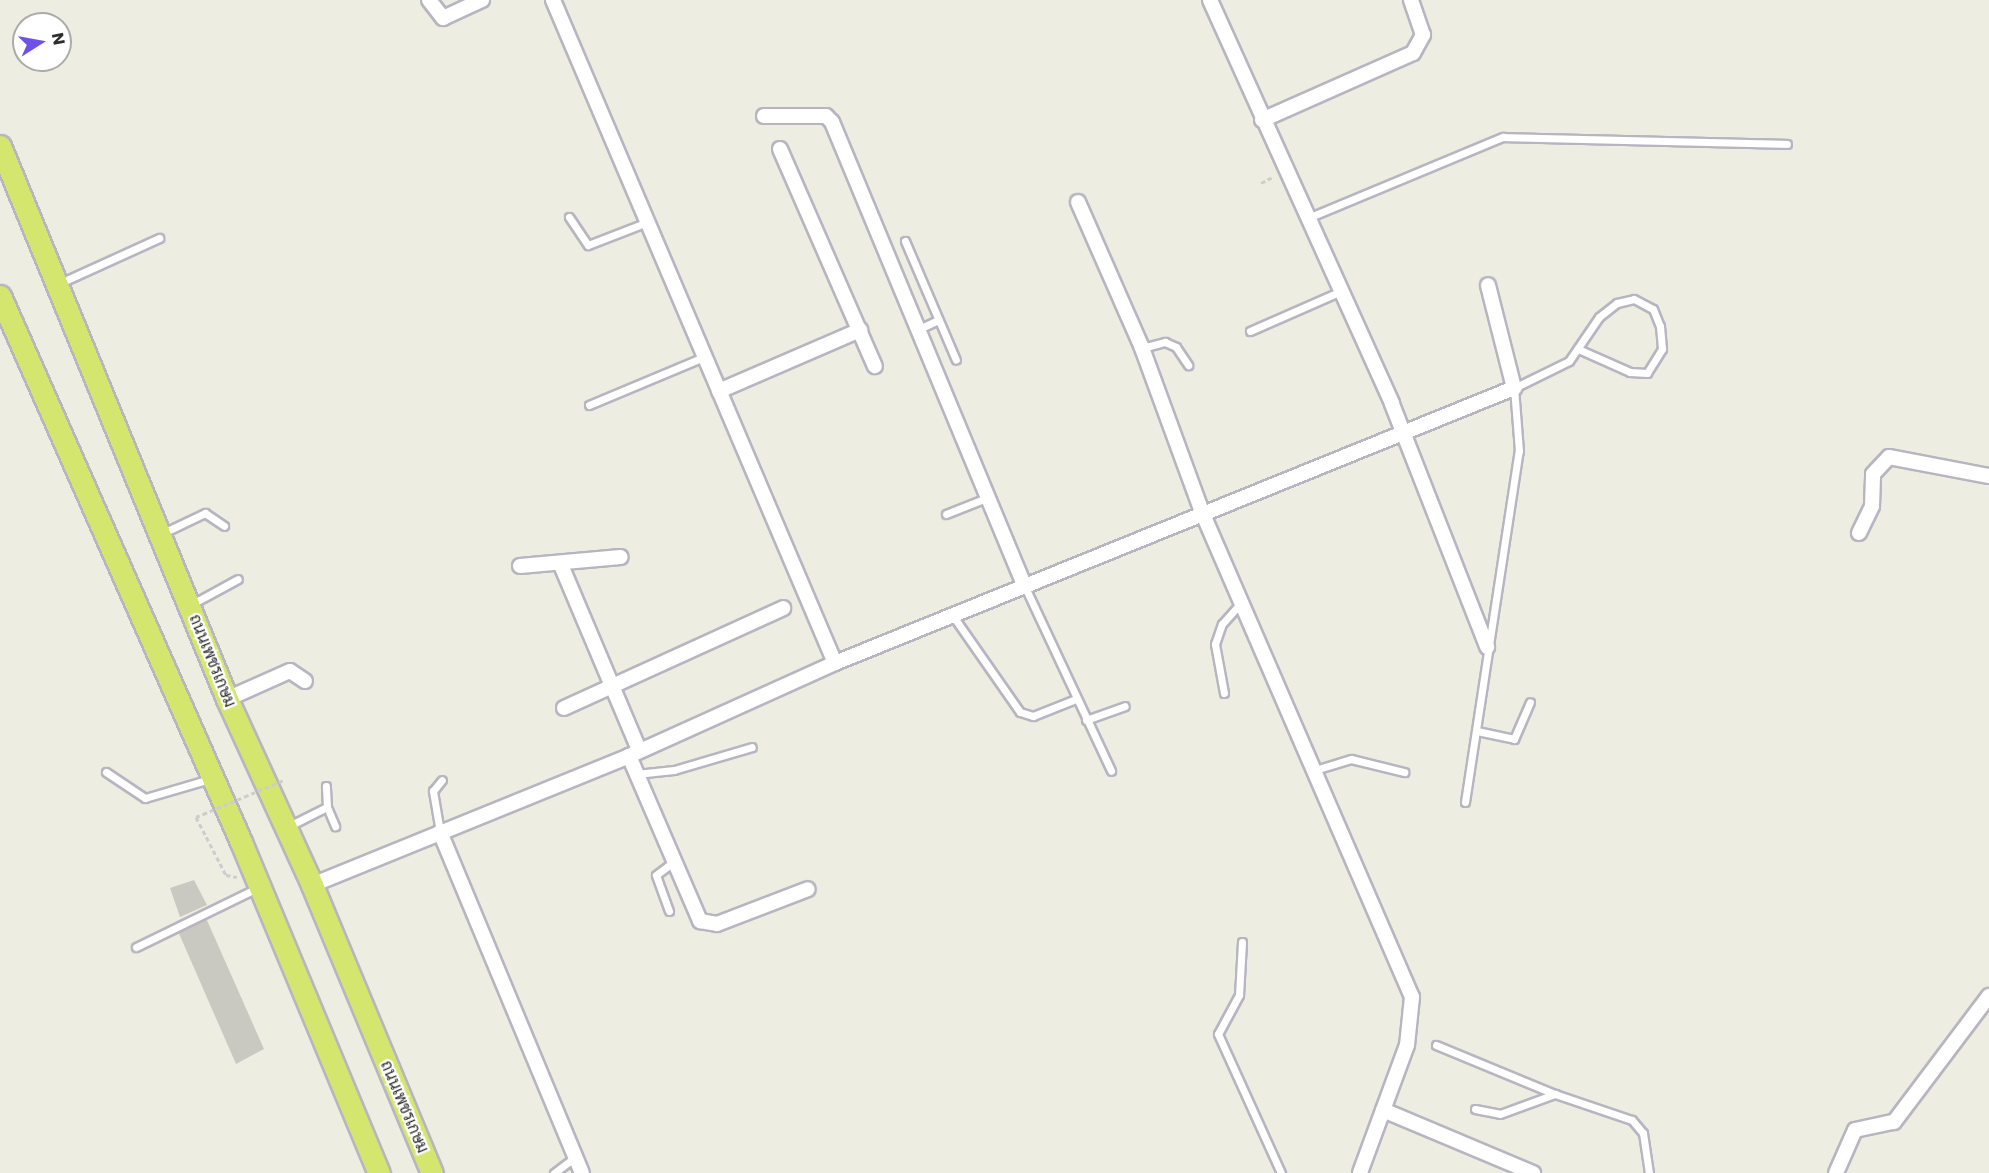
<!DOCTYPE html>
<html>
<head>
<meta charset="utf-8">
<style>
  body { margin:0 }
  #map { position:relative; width:1989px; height:1173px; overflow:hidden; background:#eeede2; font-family:Poppins,Sarabun,sans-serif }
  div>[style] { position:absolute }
  .building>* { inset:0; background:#cac9c1 }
  .path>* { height:3px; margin-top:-1.5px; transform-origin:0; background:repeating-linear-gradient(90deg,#cdcdcd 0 4.5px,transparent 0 7.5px) }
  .roads { filter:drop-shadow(2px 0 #b7b5c0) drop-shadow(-2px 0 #b7b5c0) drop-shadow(0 2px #b7b5c0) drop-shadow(0 -2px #b7b5c0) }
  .lane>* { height:7px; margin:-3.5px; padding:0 3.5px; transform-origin:3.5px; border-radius:3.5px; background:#fff }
  .street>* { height:14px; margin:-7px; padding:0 7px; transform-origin:7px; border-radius:7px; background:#fff }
  .primary>* { height:21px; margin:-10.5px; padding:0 10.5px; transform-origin:10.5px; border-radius:10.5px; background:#d5e66f }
  .path-bridge>* { height:3px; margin-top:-1.5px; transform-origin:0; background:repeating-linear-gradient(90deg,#cdcdcd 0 4.5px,transparent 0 7.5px) }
  span { translate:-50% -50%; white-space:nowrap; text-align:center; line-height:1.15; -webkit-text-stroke:4.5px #fff; paint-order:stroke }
  .street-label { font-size:16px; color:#2e2e2e }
  .north { position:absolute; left:12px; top:12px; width:60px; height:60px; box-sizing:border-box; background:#fff; border:2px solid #ababab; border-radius:50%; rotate:79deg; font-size:16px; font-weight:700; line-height:24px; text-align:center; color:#2e2e2e }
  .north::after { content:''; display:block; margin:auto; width:21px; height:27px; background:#6e51eb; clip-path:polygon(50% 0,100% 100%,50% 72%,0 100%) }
</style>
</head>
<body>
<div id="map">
  <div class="building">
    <i style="clip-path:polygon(194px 880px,207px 905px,180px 917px,170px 888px)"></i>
    <i style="clip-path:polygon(206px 918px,264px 1049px,236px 1064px,177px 929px)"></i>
  </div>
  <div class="path">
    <i style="left:1261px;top:183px;width:13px;rotate:-27deg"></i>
    <i style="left:196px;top:817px;width:65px;rotate:62.7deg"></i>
    <i style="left:226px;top:875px;width:11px;rotate:10deg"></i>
  </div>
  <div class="roads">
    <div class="lane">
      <i style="left:569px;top:217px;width:34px;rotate:56deg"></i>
      <i style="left:588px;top:245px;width:61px;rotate:-21.1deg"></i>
      <i style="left:1308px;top:218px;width:211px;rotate:-22.6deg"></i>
      <i style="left:1503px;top:137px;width:284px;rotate:1.4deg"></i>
      <i style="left:905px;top:241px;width:129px;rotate:66.8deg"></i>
      <i style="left:60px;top:283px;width:109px;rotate:-24.4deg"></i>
      <i style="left:921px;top:328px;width:19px;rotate:-25deg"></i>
      <i style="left:1250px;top:331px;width:99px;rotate:-23.7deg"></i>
      <i style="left:1142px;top:348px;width:24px;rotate:-15deg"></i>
      <i style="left:1165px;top:342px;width:12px;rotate:24deg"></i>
      <i style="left:1176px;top:347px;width:22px;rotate:56deg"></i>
      <i style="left:589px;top:405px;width:125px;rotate:-22.7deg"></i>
      <i style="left:946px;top:514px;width:46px;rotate:-21.6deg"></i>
      <i style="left:161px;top:534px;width:49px;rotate:-25.5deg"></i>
      <i style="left:205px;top:513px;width:23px;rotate:34deg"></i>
      <i style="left:1025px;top:587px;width:203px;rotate:64.9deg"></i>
      <i style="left:192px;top:604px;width:52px;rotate:-28.5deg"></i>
      <i style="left:953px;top:616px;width:117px;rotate:55.1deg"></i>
      <i style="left:1020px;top:712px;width:14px;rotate:17deg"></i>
      <i style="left:1033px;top:716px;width:46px;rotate:-21.6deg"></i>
      <i style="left:1224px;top:693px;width:50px;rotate:-100.4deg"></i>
      <i style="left:1215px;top:644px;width:21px;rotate:-71deg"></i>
      <i style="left:1222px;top:624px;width:30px;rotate:-48deg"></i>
      <i style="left:1086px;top:720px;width:41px;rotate:-19.7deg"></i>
      <i style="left:1477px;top:731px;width:38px;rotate:12deg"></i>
      <i style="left:1514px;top:739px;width:40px;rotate:-66.6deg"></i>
      <i style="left:1315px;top:770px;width:38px;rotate:-17deg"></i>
      <i style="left:1351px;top:759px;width:55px;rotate:13.8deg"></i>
      <i style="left:106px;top:772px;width:47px;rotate:33.7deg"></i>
      <i style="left:145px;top:798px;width:68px;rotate:-16.3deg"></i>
      <i style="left:636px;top:774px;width:38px;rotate:-6deg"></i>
      <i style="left:674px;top:770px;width:81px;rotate:-16.4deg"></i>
      <i style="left:1465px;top:802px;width:355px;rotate:-81.3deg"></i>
      <i style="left:1519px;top:451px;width:63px;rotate:-94.5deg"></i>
      <i style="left:1514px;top:388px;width:61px;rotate:-26.1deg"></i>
      <i style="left:1569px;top:361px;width:53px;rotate:-55.7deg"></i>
      <i style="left:1599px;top:317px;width:23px;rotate:-38deg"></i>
      <i style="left:1617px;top:303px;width:17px;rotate:-13deg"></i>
      <i style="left:1634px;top:299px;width:21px;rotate:28deg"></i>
      <i style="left:1653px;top:309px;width:18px;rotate:68deg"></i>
      <i style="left:1660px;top:326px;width:23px;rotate:85deg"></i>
      <i style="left:1662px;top:349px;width:28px;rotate:122deg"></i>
      <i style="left:1647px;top:373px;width:17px;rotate:-177deg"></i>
      <i style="left:1630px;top:372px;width:57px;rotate:-156.1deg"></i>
      <i style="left:327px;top:807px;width:21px;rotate:67deg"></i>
      <i style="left:289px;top:826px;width:42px;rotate:-26.6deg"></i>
      <i style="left:327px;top:807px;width:21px;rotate:-93deg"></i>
      <i style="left:440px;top:832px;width:42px;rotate:-99.7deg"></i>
      <i style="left:433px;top:791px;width:14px;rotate:-51deg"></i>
      <i style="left:669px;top:911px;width:38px;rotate:-110deg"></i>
      <i style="left:656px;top:875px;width:21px;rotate:-37deg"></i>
      <i style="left:1242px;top:942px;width:53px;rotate:93.2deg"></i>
      <i style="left:1239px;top:995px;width:44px;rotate:118.3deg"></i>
      <i style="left:1218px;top:1034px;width:153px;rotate:65.6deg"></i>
      <i style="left:136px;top:947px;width:135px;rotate:-26deg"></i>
      <i style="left:1436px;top:1045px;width:129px;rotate:22.4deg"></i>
      <i style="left:1475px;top:1109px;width:25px;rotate:11deg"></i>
      <i style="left:1500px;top:1114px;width:59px;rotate:-20deg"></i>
      <i style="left:1555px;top:1094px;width:81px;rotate:18.7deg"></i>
      <i style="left:1632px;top:1120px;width:17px;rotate:50deg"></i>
      <i style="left:1643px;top:1133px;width:40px;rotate:81.5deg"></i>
      <i style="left:554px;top:1173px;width:26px;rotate:-37deg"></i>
    </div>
    <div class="street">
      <i style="left:429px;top:0;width:23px;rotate:52deg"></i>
      <i style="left:443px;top:18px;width:43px;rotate:-24.8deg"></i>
      <i style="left:553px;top:0;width:720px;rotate:66.96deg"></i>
      <i style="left:1210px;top:0;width:443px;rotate:65.7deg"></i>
      <i style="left:1392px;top:404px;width:261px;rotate:68.6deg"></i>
      <i style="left:764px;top:116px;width:62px"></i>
      <i style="left:826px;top:116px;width:8px;rotate:45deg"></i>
      <i style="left:832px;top:122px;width:503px;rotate:67.46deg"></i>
      <i style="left:1262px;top:120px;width:165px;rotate:-23.9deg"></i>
      <i style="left:1413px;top:53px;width:21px;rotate:-61deg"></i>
      <i style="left:1423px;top:35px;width:37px;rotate:-109deg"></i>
      <i style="left:780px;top:149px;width:237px;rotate:66.4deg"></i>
      <i style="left:1078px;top:202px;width:159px;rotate:66.3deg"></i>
      <i style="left:1142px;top:348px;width:175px;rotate:69.9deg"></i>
      <i style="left:1202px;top:512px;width:529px;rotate:66.59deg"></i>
      <i style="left:1412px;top:997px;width:48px;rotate:95.9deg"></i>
      <i style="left:1407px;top:1045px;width:136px;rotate:110.2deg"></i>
      <i style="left:719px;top:391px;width:154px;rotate:-23.4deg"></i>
      <i style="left:1859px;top:533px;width:30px;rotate:-64deg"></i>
      <i style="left:1872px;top:506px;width:32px;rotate:-88deg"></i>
      <i style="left:1873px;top:474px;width:23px;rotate:-47deg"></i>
      <i style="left:1889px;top:457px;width:102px;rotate:10.8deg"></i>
      <i style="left:561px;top:565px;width:201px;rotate:67.1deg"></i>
      <i style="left:520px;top:566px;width:101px;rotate:-5.1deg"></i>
      <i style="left:227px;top:699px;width:69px;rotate:-24deg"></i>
      <i style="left:290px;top:671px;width:18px;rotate:34deg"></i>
      <i style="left:564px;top:708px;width:241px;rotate:-24.5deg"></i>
      <i style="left:629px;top:756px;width:180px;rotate:66.7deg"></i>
      <i style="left:700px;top:921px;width:17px;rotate:10deg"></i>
      <i style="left:717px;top:924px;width:97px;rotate:-21deg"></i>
      <i style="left:440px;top:832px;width:369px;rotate:67.4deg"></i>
      <i style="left:312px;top:885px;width:342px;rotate:-22.1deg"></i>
      <i style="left:629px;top:756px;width:226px;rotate:-24.3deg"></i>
      <i style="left:835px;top:663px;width:733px;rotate:-22.05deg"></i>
      <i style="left:1514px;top:388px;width:106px;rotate:-104.2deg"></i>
      <i style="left:1383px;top:1110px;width:163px;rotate:22.8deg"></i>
      <i style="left:1836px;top:1173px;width:47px;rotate:-66.2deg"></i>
      <i style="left:1855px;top:1130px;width:40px;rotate:-12deg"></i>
      <i style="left:1894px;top:1122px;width:158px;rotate:-53deg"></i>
    </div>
    <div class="primary">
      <i style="left:0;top:146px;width:598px;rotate:67.68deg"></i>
      <i style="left:227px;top:699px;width:205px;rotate:65.4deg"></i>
      <i style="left:312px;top:885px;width:312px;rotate:67.4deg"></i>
      <i style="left:0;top:296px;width:597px;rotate:66.18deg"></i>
      <i style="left:241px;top:842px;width:359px;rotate:67.4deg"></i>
    </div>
  </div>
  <div class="path-bridge">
    <i style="left:196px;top:817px;width:95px;rotate:-22.8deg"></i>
  </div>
  <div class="street-label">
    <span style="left:212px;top:661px;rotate:68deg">ถนนเพชรเกษม</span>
    <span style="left:404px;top:1107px;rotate:67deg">ถนนเพชรเกษม</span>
  </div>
  <div class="north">N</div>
</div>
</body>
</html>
